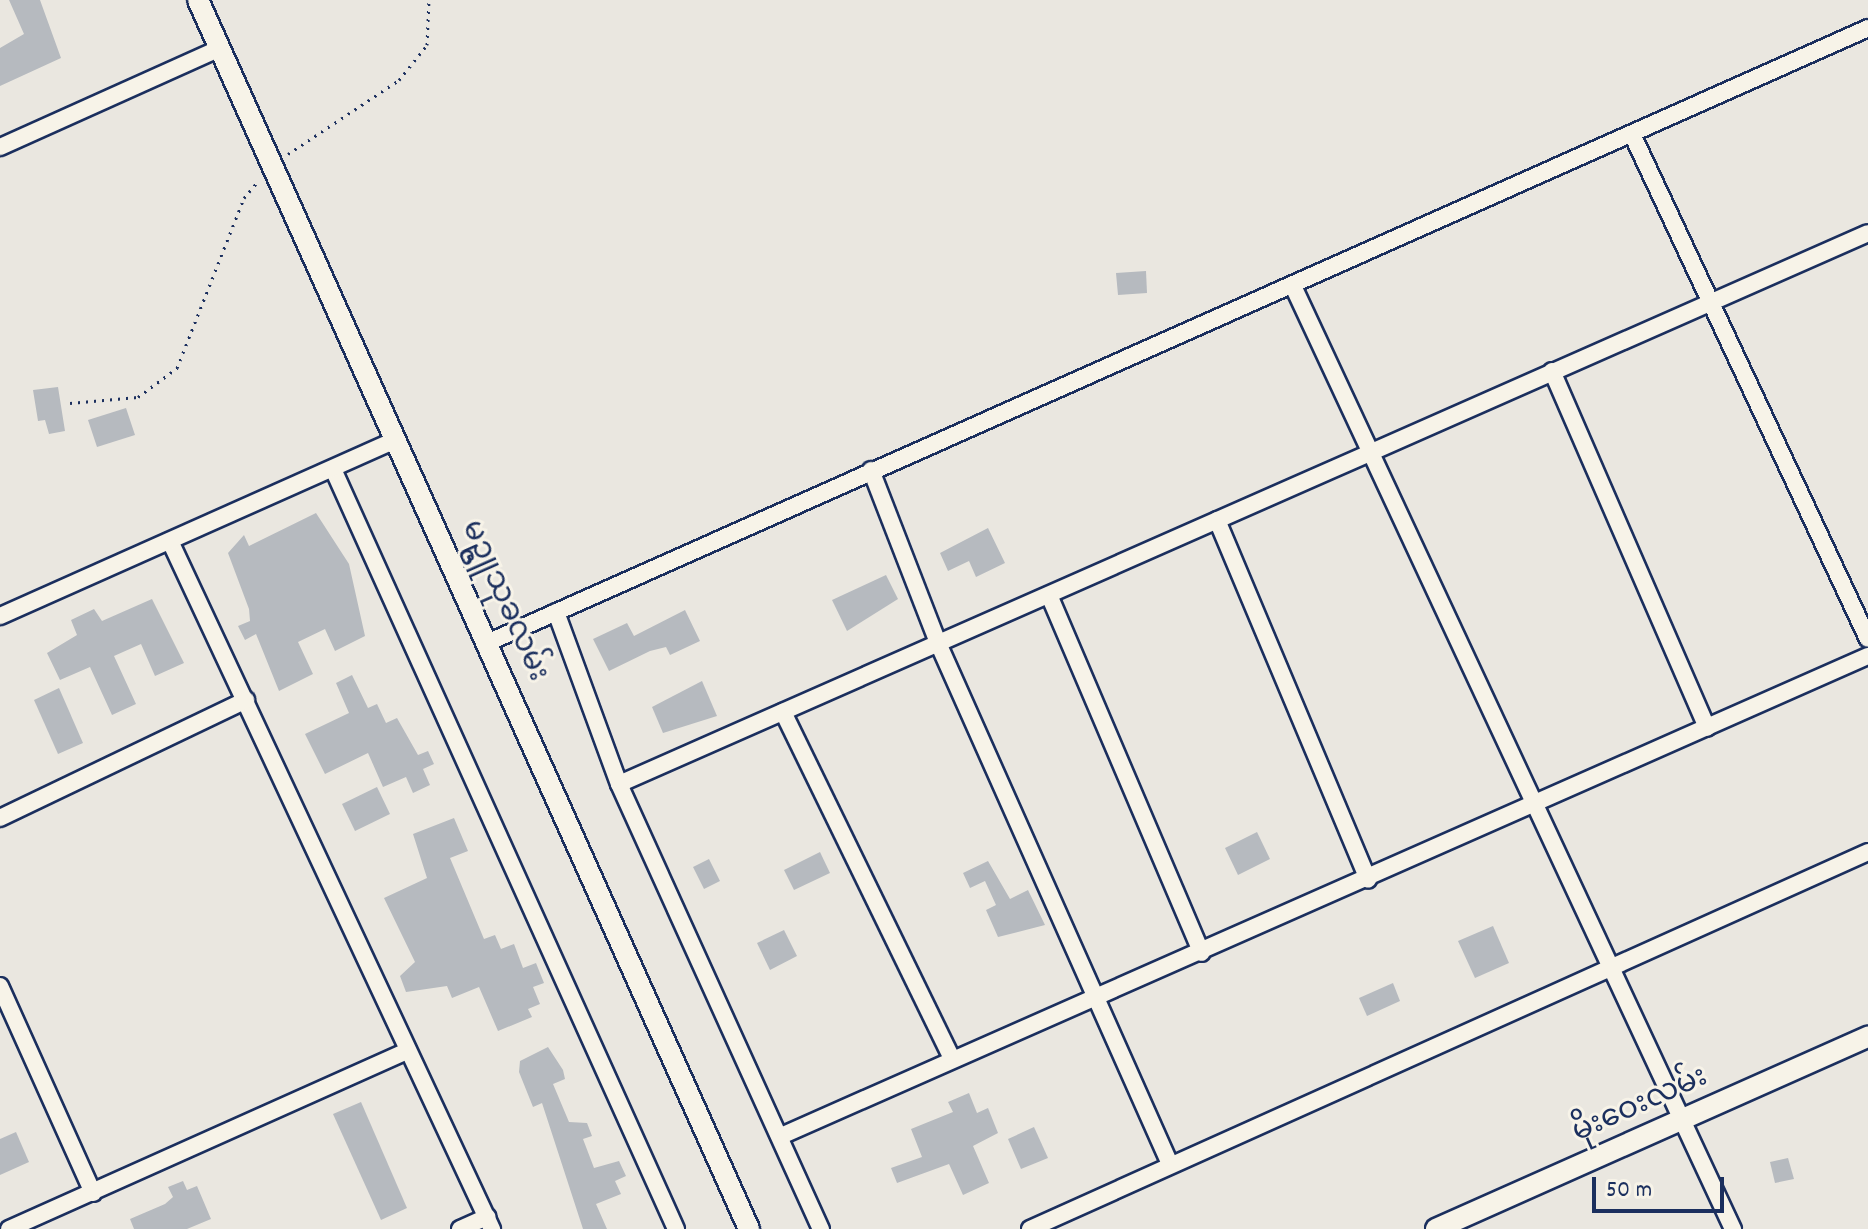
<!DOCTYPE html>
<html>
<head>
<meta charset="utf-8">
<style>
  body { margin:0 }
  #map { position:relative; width:1868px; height:1229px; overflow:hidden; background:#eae7e0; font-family:Dekko,"Noto Sans Myanmar",sans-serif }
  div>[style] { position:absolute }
  .building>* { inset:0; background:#b6babf }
  .path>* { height:3px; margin-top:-1.5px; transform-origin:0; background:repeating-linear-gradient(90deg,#1b2f5e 0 2px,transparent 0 8px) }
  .roads { filter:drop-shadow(2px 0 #1b2f5e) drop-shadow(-2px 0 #1b2f5e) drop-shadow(0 2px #1b2f5e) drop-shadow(0 -2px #1b2f5e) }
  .minor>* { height:16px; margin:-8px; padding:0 8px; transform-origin:8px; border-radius:8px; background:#f7f3e8 }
  .tertiary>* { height:20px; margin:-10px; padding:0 10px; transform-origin:10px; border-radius:10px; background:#f7f3e8 }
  span { translate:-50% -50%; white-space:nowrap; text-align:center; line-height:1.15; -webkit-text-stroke:6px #f7f3e8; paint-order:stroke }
  .street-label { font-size:30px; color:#1b2f5e }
  .scale { position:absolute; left:1592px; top:1177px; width:132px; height:36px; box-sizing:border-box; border:4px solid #1b2f5e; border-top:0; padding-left:10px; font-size:24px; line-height:28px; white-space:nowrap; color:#1b2f5e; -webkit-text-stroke:6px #f7f3e8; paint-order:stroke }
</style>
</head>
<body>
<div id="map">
  <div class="building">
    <i style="clip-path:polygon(9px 0,40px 0,61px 58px,0 86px,0 48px,24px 34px)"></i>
    <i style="clip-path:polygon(1146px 271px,1147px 293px,1118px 295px,1116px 273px)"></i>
    <i style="clip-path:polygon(58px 387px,65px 431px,49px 434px,45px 420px,38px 421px,33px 390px)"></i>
    <i style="clip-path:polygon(126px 408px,135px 435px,97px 447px,88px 420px)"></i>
    <i style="clip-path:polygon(316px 513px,349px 564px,365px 636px,335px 651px,325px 629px,298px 642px,313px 674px,279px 691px,256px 634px,245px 640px,238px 626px,250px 621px,249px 609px,228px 553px,244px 535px,249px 546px)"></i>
    <i style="clip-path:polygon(988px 528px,1005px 563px,976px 577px,969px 561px,948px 571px,940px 553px)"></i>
    <i style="clip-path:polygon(886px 575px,898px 599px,847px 631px,832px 600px)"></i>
    <i style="clip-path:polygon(152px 599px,184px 663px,155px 676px,141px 644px,114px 656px,136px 704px,112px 715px,90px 667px,60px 680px,47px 653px,77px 635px,71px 620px,94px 609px,102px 621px)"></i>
    <i style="clip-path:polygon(685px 610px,700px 641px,670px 655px,666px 647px,650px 651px,609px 671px,593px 639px,627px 623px,634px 636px)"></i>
    <i style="clip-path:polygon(352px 675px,368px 708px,377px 704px,386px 723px,397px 718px,418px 755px,428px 751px,434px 764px,423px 769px,430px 785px,413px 793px,406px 777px,383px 787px,368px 753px,325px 774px,305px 734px,349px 713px,336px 683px)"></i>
    <i style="clip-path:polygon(702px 681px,717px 716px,663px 733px,652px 707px)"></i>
    <i style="clip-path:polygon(59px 688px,83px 743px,58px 754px,34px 700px)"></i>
    <i style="clip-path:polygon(377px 787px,390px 814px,355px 831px,342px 804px)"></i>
    <i style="clip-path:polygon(454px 818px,468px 851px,450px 858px,484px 939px,495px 935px,501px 949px,514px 944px,523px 968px,536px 963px,544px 983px,533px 987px,540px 1004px,528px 1009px,532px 1017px,498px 1031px,479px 987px,452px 998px,447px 986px,406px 992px,400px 976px,415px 962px,384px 898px,427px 878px,413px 834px)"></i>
    <i style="clip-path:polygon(1257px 832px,1270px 859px,1238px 875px,1225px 848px)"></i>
    <i style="clip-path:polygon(820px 852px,830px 873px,794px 890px,784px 870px)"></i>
    <i style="clip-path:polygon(709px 859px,720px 881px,704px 889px,693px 867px)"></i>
    <i style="clip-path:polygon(988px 861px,1010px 899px,1028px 890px,1045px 925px,998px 937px,986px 910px,996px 905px,985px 881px,970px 888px,963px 873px)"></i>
    <i style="clip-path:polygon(1493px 926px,1509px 963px,1475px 978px,1458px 941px)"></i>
    <i style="clip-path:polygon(784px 930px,797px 956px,770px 970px,757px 943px)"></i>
    <i style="clip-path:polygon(1393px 983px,1400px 1001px,1367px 1016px,1359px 998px)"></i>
    <i style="clip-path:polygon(548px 1047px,563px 1070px,565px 1079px,553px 1084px,569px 1122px,587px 1123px,592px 1136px,583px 1139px,594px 1168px,619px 1161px,626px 1176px,615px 1181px,621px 1194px,596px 1204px,607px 1229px,583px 1229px,542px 1103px,533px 1107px,519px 1072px,520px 1061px)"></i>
    <i style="clip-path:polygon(969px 1093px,977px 1113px,988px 1108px,998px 1133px,973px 1146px,989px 1183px,963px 1195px,949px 1164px,897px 1183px,891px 1168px,922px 1157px,911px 1129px,953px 1112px,948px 1102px)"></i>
    <i style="clip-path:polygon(361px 1102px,407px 1208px,381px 1220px,333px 1114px)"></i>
    <i style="clip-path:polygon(1034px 1127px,1048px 1158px,1021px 1169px,1008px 1139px)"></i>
    <i style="clip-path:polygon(16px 1132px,29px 1162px,0 1175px,0 1139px)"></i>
    <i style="clip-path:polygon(1788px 1158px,1794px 1179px,1775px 1183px,1770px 1162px)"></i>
    <i style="clip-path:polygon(183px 1181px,187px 1190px,197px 1186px,211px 1219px,187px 1229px,134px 1229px,130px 1219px,165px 1204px,173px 1197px,168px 1187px)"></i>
  </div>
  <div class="path">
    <i style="left:288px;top:154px;width:133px;rotate:-33.7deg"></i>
    <i style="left:399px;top:80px;width:45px;rotate:-51.3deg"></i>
    <i style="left:427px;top:45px;width:45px;rotate:-87.5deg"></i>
    <i style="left:70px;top:403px;width:68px;rotate:-5deg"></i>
    <i style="left:138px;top:397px;width:49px;rotate:-36.6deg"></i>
    <i style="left:177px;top:368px;width:183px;rotate:-68.5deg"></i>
    <i style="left:244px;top:198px;width:23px;rotate:-50deg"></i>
  </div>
  <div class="roads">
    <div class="minor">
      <i style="left:1632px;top:134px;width:557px;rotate:64.95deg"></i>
      <i style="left:0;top:147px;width:241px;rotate:-24.2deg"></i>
      <i style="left:1293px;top:286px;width:1041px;rotate:64.99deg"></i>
      <i style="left:1552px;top:371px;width:389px;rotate:66.5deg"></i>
      <i style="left:333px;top:469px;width:834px;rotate:65.71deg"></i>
      <i style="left:871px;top:470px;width:186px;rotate:68.8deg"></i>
      <i style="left:938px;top:643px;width:570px;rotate:66deg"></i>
      <i style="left:1217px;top:520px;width:390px;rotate:67.2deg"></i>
      <i style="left:170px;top:541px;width:760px;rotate:64.92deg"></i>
      <i style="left:1049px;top:595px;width:389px;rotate:66.9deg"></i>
      <i style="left:556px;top:612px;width:183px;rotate:69.9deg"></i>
      <i style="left:619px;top:784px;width:489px;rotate:65.6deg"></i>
      <i style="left:0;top:616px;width:433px;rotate:-24deg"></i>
      <i style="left:487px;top:643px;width:1512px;rotate:-24deg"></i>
      <i style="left:783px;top:712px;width:385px;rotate:64deg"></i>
      <i style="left:619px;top:784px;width:1365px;rotate:-23.8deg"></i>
      <i style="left:0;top:818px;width:273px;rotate:-25.6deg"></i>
      <i style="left:0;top:986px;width:227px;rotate:65.8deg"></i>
      <i style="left:781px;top:1136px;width:1188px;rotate:-23.83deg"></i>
      <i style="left:9px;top:1229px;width:436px;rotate:-24.1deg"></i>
      <i style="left:460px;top:1229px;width:30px;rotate:-24deg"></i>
      <i style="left:1030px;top:1229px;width:919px;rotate:-24.22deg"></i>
    </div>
    <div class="tertiary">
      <i style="left:198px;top:0;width:1347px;rotate:65.85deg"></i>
      <i style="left:1436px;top:1229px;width:473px;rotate:-24deg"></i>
    </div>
  </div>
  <div class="street-label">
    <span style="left:502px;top:602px;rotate:66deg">မဥ္ဇူသုခလမ်း</span>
    <span style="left:1641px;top:1107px;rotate:-24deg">မိုးဝေးလမ်း</span>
  </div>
  <div class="scale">50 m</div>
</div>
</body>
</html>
